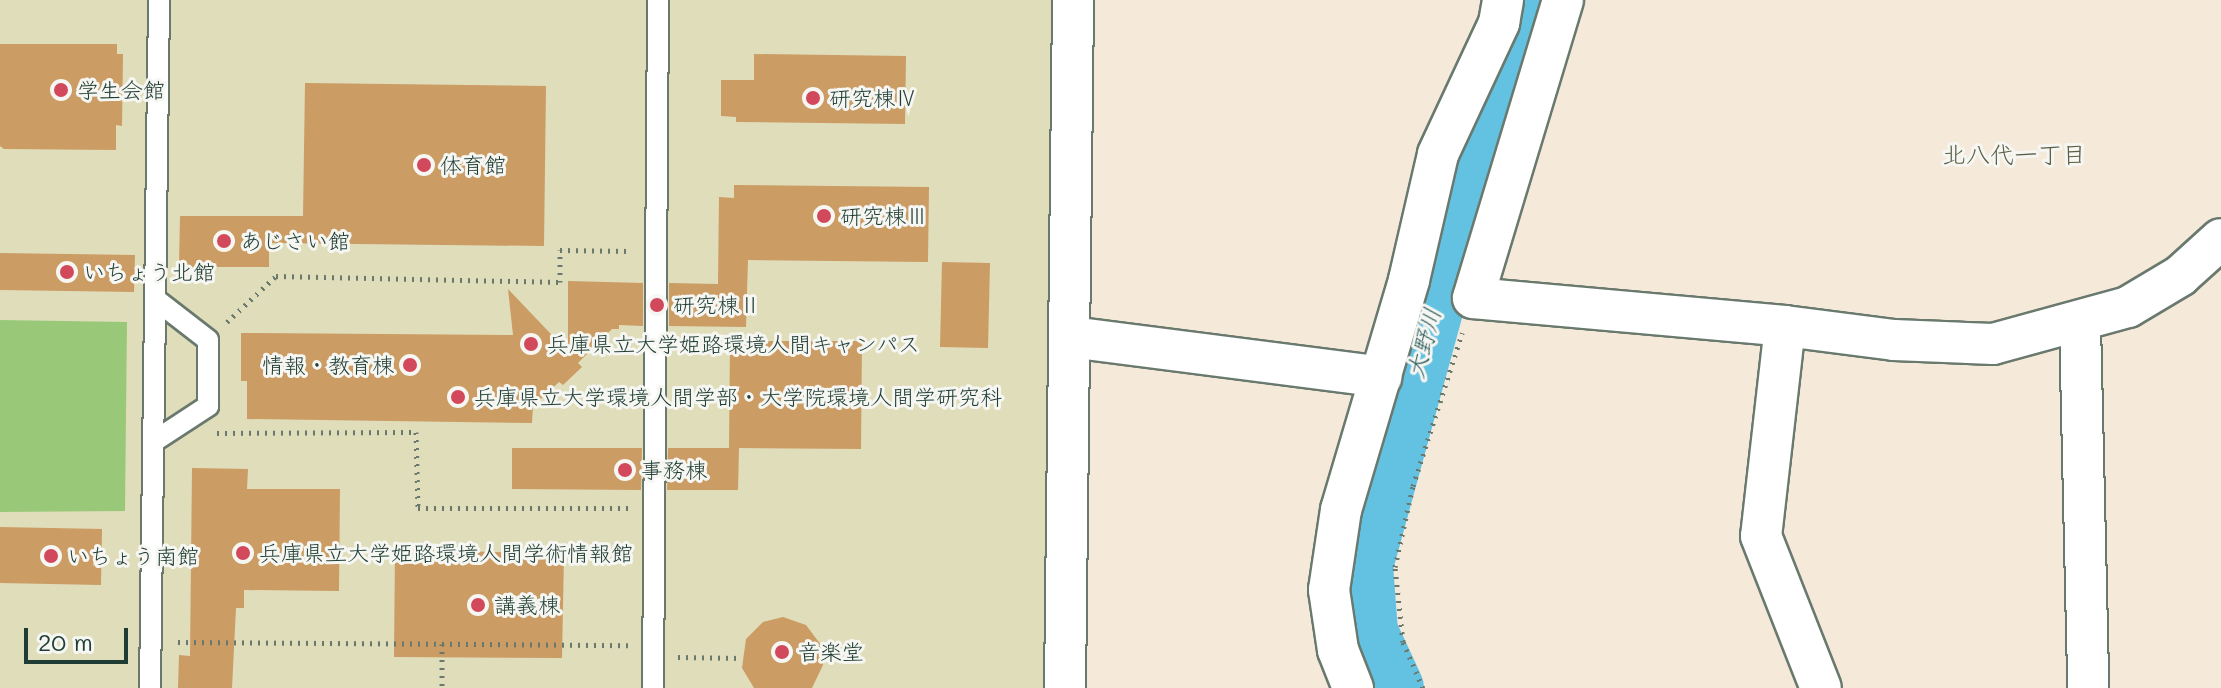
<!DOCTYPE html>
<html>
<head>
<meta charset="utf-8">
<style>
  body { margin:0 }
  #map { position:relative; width:2221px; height:688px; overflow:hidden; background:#f5e9da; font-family:Mali,"Klee One",sans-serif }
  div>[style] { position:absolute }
  .built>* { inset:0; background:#e0ddbb }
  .green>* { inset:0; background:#99c978 }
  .river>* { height:62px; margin:-31px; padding:0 31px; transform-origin:31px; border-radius:31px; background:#63c1e1 }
  .building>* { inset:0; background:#cb9c63 }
  .path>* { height:5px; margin-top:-2.5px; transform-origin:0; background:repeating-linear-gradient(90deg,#6a796e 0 2px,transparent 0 8px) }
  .roads { filter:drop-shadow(2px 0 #6a796e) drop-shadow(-2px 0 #6a796e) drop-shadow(0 2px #6a796e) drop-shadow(0 -2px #6a796e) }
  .service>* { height:20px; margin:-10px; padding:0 10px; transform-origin:10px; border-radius:10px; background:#fff }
  .minor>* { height:40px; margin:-20px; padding:0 20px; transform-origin:20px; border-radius:20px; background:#fff }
  .dots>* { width:22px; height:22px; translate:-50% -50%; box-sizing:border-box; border:4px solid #f6f6f2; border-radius:50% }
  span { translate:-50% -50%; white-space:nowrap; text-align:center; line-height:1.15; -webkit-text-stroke:6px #f6f6f2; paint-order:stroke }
  .poi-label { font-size:22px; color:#1f3d34 }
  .left { translate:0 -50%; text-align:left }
  .right { translate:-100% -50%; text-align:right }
  .neighbourhood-label { font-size:24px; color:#5b5e44 }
  .water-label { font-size:24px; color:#305e5f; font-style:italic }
  .scale { position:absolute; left:24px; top:628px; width:104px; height:36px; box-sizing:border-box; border:4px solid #1f3d34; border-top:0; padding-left:10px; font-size:24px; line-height:28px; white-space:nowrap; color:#1f3d34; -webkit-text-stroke:6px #f6f6f2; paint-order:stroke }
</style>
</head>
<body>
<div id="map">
  <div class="built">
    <i style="clip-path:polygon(0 0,1066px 0,1057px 688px,0 688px)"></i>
  </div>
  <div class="green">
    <i style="clip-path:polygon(0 320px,127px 322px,125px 511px,0 512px)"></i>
  </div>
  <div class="river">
    <i style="left:1393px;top:688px;width:62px;rotate:-114.9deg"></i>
    <i style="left:1367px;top:632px;width:66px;rotate:-94.3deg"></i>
    <i style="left:1362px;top:566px;width:281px;rotate:-74.7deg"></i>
    <i style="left:1436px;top:295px;width:272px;rotate:-71.6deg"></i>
    <i style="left:1522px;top:37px;width:38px;rotate:-76deg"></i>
  </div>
  <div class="building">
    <i style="clip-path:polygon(0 44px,117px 44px,117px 54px,123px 54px,122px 126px,116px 125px,116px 150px,4px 149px,0 146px)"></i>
    <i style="clip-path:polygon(754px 54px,906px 56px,905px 124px,736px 122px,736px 117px,721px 116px,721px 80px,754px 80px)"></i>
    <i style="clip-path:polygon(305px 83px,546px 86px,544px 246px,269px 243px,269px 267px,179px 267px,180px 216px,303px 216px)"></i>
    <i style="clip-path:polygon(734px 185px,929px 187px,928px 262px,748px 260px,746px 327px,669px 326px,669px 283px,718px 284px,719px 197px,734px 198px)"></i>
    <i style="clip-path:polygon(0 253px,135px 255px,134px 292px,0 290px)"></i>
    <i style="clip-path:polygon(942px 262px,990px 263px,988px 348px,940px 347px)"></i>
    <i style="clip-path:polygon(568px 281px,643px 283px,643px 326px,619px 325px,619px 329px,612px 329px,578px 363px,582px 367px,563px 385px,559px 382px,533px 406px,532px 423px,247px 419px,247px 381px,241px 381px,241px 333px,513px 335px,508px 289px,568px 352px)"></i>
    <i style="clip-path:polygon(730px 341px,862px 341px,861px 449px,739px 448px,738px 490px,667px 490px,668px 448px,729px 448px)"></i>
    <i style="clip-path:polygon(512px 448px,642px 448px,641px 490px,512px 489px)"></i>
    <i style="clip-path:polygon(192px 468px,248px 469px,247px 489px,340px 489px,339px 591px,244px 590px,244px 608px,236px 608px,232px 688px,178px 688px,179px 655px,190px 656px)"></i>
    <i style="clip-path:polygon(0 527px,102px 529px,101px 585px,0 583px)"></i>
    <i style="clip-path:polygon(395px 549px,564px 554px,562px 658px,394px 657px)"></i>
    <i style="clip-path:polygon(783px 617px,806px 625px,821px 645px,823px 665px,812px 688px,754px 688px,742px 668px,746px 639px,763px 622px)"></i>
  </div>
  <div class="path">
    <i style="left:227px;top:322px;width:67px;rotate:-43.2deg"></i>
    <i style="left:276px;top:276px;width:284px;rotate:1.2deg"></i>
    <i style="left:560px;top:282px;width:32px;rotate:-90deg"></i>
    <i style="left:560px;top:250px;width:71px;rotate:0.8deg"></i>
    <i style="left:217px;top:433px;width:199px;rotate:-0.3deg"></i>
    <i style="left:416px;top:432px;width:76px;rotate:88.5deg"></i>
    <i style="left:418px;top:508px;width:211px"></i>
    <i style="left:178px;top:642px;width:450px;rotate:0.4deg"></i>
    <i style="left:442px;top:644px;width:44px;rotate:90deg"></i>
    <i style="left:678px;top:657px;width:64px;rotate:0.9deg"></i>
    <i style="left:1423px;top:688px;width:50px;rotate:-113.5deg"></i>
    <i style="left:1403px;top:642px;width:75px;rotate:-96.1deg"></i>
    <i style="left:1395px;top:567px;width:83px;rotate:-77.5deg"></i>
    <i style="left:1413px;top:486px;width:161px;rotate:-72.2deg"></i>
  </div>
  <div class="roads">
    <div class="service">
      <i style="left:153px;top:442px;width:66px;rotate:-33.2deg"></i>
      <i style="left:208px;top:406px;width:66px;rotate:-90deg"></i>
      <i style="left:208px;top:340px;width:67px;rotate:-142.3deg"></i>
      <i style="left:150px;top:688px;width:688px;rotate:-89.25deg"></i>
      <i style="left:653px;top:688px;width:688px;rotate:-89.58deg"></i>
    </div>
    <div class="minor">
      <i style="left:1563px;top:0;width:311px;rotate:106.8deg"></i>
      <i style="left:1473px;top:298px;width:313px;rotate:5.1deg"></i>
      <i style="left:1785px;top:326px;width:110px;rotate:7.3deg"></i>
      <i style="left:1894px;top:340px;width:99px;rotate:2.3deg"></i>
      <i style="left:1993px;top:344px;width:140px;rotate:-15.3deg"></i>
      <i style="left:2128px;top:307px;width:61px;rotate:-30.8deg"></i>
      <i style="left:2180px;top:276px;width:55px;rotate:-42.1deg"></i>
      <i style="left:2080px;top:323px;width:365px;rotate:88.7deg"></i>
      <i style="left:1785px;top:326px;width:211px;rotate:96.5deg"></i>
      <i style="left:1761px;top:536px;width:163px;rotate:68.5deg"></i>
      <i style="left:1070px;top:337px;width:314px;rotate:7.3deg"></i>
      <i style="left:1065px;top:688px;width:688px;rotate:-89.33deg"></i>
      <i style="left:1353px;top:688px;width:41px;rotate:-111.5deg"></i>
      <i style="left:1338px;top:650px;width:61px;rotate:-98.5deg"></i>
      <i style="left:1329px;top:590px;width:81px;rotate:-81.5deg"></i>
      <i style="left:1341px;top:510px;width:240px;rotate:-73.5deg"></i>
      <i style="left:1409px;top:280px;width:129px;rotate:-77deg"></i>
      <i style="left:1438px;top:154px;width:145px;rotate:-65deg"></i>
      <i style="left:1499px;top:23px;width:23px;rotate:-80deg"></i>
    </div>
  </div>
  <div class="dots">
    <i style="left:61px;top:90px;background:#d1495b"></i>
    <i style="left:813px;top:98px;background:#d1495b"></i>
    <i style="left:424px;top:165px;background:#d1495b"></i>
    <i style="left:824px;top:216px;background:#d1495b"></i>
    <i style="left:224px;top:241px;background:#d1495b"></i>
    <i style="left:67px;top:272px;background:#d1495b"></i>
    <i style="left:657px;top:305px;background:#d1495b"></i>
    <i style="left:531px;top:344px;background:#d1495b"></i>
    <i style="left:410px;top:365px;background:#d1495b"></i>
    <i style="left:458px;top:397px;background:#d1495b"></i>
    <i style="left:625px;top:470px;background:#d1495b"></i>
    <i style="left:243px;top:553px;background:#d1495b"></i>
    <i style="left:51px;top:556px;background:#d1495b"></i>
    <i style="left:478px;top:605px;background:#d1495b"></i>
    <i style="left:782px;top:652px;background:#d1495b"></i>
  </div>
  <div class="poi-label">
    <span class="left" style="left:77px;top:90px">学生会館</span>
    <span class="left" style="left:829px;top:98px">研究棟Ⅳ</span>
    <span class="left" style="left:440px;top:165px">体育館</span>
    <span class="left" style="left:840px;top:216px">研究棟Ⅲ</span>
    <span class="left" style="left:240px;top:241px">あじさい館</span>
    <span class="left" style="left:83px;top:272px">いちょう北館</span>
    <span class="left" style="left:673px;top:305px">研究棟Ⅱ</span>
    <span class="left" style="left:547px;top:344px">兵庫県立大学姫路環境人間キャンパス</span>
    <span class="right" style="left:394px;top:365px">情報・教育棟</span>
    <span class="left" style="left:474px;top:397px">兵庫県立大学環境人間学部・大学院環境人間学研究科</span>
    <span class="left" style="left:641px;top:470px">事務棟</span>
    <span class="left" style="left:259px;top:553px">兵庫県立大学姫路環境人間学術情報館</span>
    <span class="left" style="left:67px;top:556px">いちょう南館</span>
    <span class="left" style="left:494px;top:605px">講義棟</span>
    <span class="left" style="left:798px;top:652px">音楽堂</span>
  </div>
  <div class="neighbourhood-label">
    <span style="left:2014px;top:154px">北八代一丁目</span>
  </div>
  <div class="water-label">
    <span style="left:1423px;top:343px;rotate:-75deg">大野川</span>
  </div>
  <div class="scale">20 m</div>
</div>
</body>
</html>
